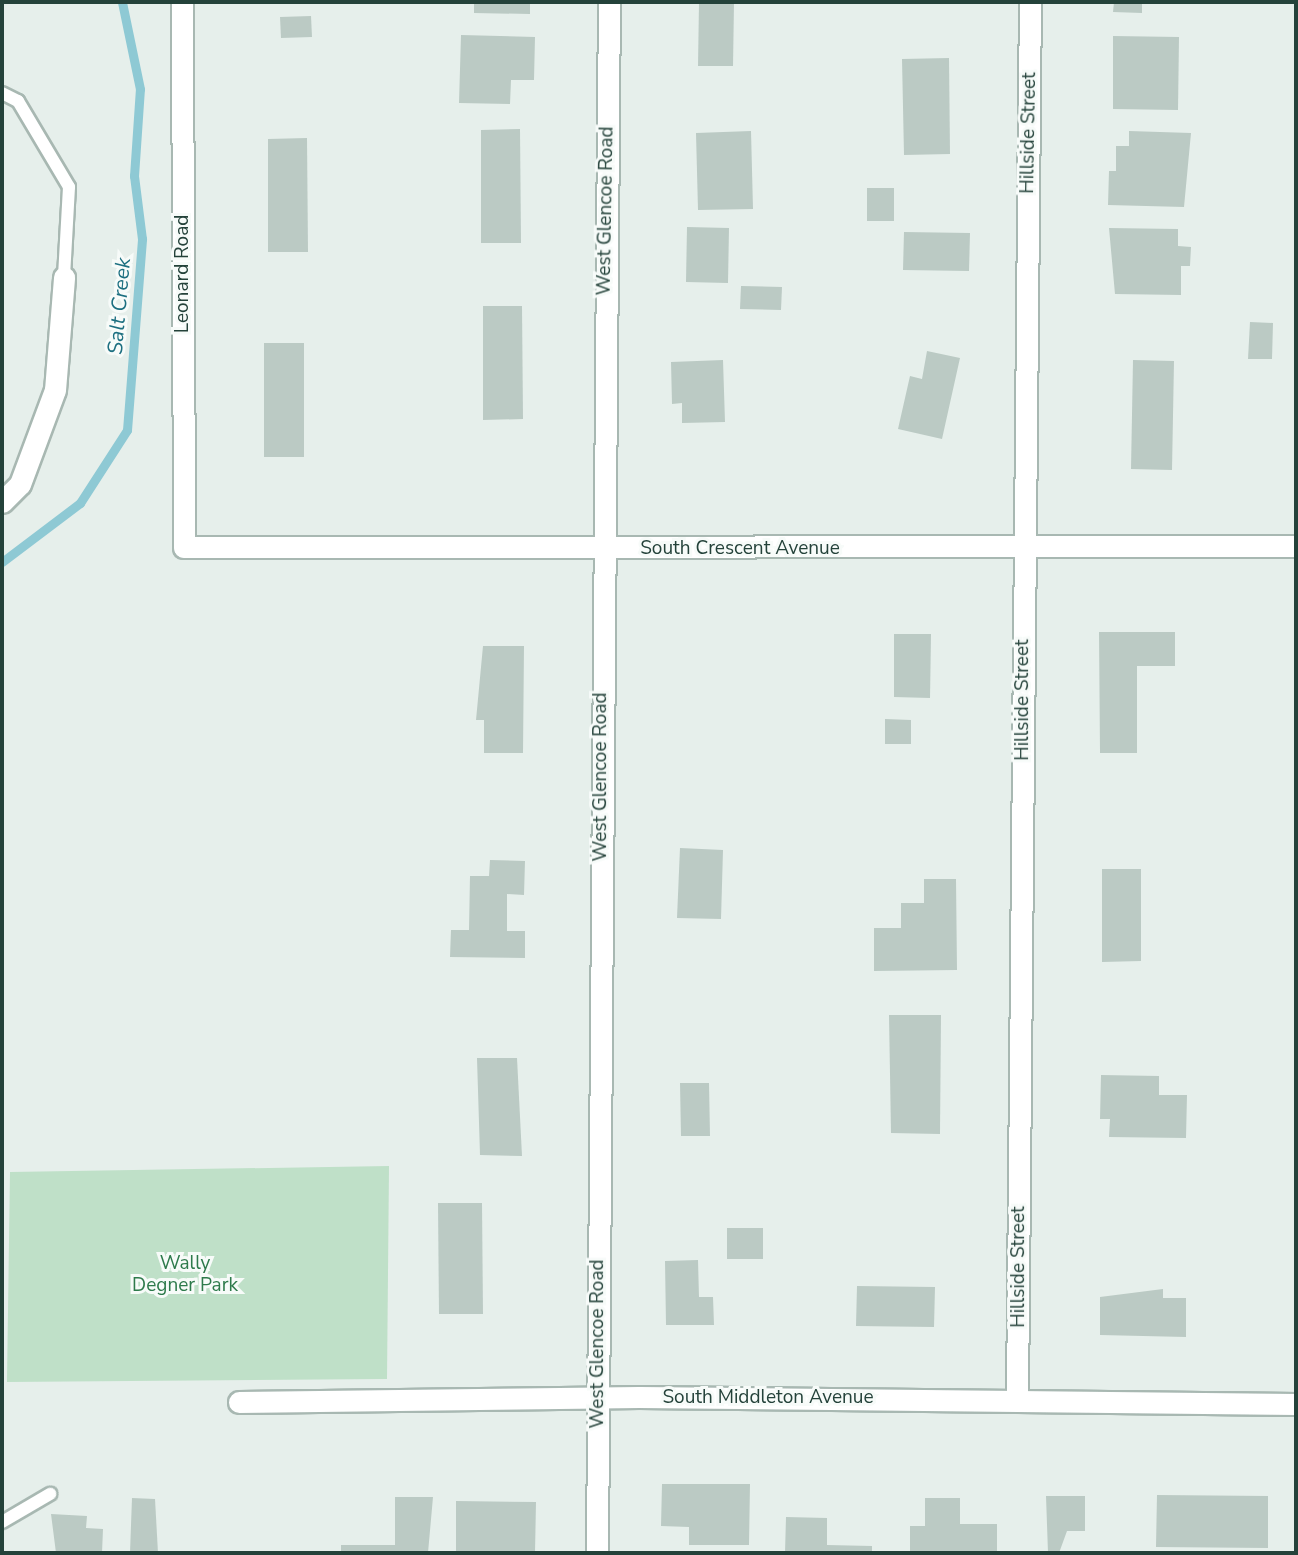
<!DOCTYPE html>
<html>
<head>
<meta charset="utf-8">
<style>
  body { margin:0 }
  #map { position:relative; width:1298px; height:1555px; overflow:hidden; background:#e6efeb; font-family:"Nunito Sans",sans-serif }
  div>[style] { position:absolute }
  .green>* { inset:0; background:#bfe0c8 }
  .stream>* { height:9px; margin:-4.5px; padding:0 4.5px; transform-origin:4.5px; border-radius:4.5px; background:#8ec9d4 }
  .building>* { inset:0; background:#bbcac4 }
  .roads { filter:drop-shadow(2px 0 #a8b8b2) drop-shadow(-2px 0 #a8b8b2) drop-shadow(0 2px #a8b8b2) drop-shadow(0 -2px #a8b8b2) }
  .lane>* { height:12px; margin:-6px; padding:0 6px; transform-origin:6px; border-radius:6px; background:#fff }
  .street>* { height:21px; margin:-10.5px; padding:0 10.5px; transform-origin:10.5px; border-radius:10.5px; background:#fff }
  span { translate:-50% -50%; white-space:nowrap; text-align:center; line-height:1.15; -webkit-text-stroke:6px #f7fbf9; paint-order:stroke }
  .street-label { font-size:19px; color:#24423a }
  .park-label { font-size:19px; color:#2d7a4b }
  .water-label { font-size:21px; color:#1c6f80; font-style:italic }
  .frame { position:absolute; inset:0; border:4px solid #24423a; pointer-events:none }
</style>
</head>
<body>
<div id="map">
  <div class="green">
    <i style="clip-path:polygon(389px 1166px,387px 1379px,7px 1382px,10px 1172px)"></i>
  </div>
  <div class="stream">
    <i style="left:2px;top:562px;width:98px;rotate:-37.1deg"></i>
    <i style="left:80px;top:503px;width:87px;rotate:-57.2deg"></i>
    <i style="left:127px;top:430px;width:192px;rotate:-85.5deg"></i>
    <i style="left:142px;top:239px;width:64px;rotate:-97.2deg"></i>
    <i style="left:134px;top:176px;width:87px;rotate:-86.1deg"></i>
    <i style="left:140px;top:89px;width:89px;rotate:-101.7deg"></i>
  </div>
  <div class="building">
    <i style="clip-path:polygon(474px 2px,530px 2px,530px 14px,474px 13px)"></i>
    <i style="clip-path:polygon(699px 2px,734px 2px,733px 66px,698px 66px)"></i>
    <i style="clip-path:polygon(1114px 2px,1142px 2px,1142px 13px,1113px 12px)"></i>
    <i style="clip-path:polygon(311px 16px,312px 37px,281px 38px,280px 17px)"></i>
    <i style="clip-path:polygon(461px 35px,535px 37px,534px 80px,511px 80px,510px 104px,459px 103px)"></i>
    <i style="clip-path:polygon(1113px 36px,1179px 37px,1178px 110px,1113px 109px)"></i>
    <i style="clip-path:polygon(949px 58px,950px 154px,904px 155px,902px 59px)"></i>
    <i style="clip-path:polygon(520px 129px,521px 243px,481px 243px,481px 130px)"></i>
    <i style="clip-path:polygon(751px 131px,753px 209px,698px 210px,696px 133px)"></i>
    <i style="clip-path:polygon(1129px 131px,1191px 133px,1184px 207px,1108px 205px,1109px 171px,1116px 171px,1116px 146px,1129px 146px)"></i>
    <i style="clip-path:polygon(307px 138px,308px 252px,268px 252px,268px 139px)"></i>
    <i style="clip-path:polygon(867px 188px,894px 188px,894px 221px,867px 221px)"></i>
    <i style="clip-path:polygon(687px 227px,729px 228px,728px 283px,686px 282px)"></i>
    <i style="clip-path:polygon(1109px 228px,1178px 229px,1178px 246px,1191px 247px,1190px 266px,1181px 266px,1181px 295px,1115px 294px)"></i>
    <i style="clip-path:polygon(904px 232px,970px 233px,969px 271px,903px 270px)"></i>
    <i style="clip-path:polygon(741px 286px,782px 287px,781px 310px,740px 309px)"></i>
    <i style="clip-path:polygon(483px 306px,522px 306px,523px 419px,483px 420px)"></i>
    <i style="clip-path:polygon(1250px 322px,1273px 323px,1272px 359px,1248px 359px)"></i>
    <i style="clip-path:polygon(264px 343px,304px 343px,304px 457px,264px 457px)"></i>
    <i style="clip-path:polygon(927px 351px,960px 358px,942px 439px,898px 429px,910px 376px,922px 379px)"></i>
    <i style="clip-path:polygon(723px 360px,725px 422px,682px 423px,682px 403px,672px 404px,671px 362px)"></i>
    <i style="clip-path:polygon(1133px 360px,1174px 361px,1172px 470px,1131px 469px)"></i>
    <i style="clip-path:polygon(1099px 632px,1175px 632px,1175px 666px,1137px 666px,1137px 753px,1100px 753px)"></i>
    <i style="clip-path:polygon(894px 634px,931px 634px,930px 698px,894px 697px)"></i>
    <i style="clip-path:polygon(483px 646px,524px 646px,523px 753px,484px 753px,484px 720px,476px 720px)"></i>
    <i style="clip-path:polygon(885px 719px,911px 720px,911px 744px,885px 744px)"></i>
    <i style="clip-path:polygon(680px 848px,723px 850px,721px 919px,677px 918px)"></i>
    <i style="clip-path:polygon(490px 860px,525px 861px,524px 895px,507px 894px,507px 931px,525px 931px,525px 958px,450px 957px,451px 930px,469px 930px,470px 876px,489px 876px)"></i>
    <i style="clip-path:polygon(1102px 869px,1141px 869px,1141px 961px,1102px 962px)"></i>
    <i style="clip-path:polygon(924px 879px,956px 879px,957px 970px,874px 971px,874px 928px,901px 928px,901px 903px,924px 903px)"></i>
    <i style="clip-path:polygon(889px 1015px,941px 1015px,940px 1134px,891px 1133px)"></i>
    <i style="clip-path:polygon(477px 1058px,517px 1058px,522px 1156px,480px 1155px)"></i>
    <i style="clip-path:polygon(1101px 1075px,1159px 1076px,1159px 1095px,1187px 1095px,1186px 1138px,1109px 1137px,1110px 1119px,1100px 1119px)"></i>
    <i style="clip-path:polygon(680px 1083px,709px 1083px,710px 1136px,681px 1136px)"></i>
    <i style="clip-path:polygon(438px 1203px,482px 1203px,483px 1314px,439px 1314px)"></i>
    <i style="clip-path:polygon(727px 1228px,763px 1228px,763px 1259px,727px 1259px)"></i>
    <i style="clip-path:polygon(698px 1260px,699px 1297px,713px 1297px,714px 1325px,666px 1325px,665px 1261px)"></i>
    <i style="clip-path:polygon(857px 1286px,935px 1287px,934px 1327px,856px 1326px)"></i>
    <i style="clip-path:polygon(1163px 1289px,1163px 1298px,1186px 1298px,1186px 1337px,1100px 1335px,1100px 1297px)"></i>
    <i style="clip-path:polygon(662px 1484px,750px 1484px,749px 1545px,689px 1545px,689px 1527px,661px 1526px)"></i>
    <i style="clip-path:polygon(1157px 1495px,1268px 1496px,1268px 1548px,1156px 1547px)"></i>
    <i style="clip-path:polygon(1046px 1496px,1085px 1496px,1085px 1531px,1067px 1531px,1059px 1553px,1048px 1553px)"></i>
    <i style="clip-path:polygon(395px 1497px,433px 1497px,428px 1553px,341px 1553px,341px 1545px,395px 1545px)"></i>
    <i style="clip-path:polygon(132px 1498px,155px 1499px,158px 1553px,130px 1553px)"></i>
    <i style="clip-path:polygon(925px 1498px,960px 1498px,960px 1524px,997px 1524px,997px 1553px,910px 1553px,910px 1526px,925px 1526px)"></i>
    <i style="clip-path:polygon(456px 1501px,536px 1502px,535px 1553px,456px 1553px)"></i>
    <i style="clip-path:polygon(51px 1514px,87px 1516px,86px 1528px,103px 1529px,102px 1553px,56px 1553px)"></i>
    <i style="clip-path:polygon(786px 1517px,827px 1518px,827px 1545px,872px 1546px,872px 1553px,785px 1553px)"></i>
  </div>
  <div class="roads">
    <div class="lane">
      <i style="left:2px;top:93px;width:18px;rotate:27deg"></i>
      <i style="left:18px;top:101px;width:100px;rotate:59.3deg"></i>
      <i style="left:69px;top:187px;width:90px;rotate:93.2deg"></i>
      <i style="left:2px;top:1522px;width:56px;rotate:-30.3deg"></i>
    </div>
    <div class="street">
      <i style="left:182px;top:2px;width:545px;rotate:89.79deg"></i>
      <i style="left:184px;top:547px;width:1112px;rotate:-0.05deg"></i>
      <i style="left:2px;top:502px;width:25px;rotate:-45deg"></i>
      <i style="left:20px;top:484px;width:100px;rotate:-69.6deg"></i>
      <i style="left:55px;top:390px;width:113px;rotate:-85.4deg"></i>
      <i style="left:1017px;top:1399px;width:1397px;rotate:-89.47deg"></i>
      <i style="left:239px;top:1402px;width:400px;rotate:-0.7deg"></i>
      <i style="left:639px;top:1397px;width:657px;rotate:0.61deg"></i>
      <i style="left:597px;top:1553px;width:1551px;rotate:-89.56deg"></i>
    </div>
  </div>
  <div class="street-label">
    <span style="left:1029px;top:133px;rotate:-89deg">Hillside Street</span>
    <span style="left:606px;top:211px;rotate:-89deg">West Glencoe Road</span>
    <span style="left:183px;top:274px;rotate:-90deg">Leonard Road</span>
    <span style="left:740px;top:549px">South Crescent Avenue</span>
    <span style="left:1023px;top:700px;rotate:-90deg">Hillside Street</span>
    <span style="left:601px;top:777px;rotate:-90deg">West Glencoe Road</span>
    <span style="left:1019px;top:1267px;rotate:-90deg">Hillside Street</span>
    <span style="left:598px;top:1344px;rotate:-90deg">West Glencoe Road</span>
    <span style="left:768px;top:1398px">South Middleton Avenue</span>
  </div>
  <div class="park-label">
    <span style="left:185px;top:1275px">Wally<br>Degner Park</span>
  </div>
  <div class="water-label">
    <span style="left:119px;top:306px;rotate:-85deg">Salt Creek</span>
  </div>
  <div class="frame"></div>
</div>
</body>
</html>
